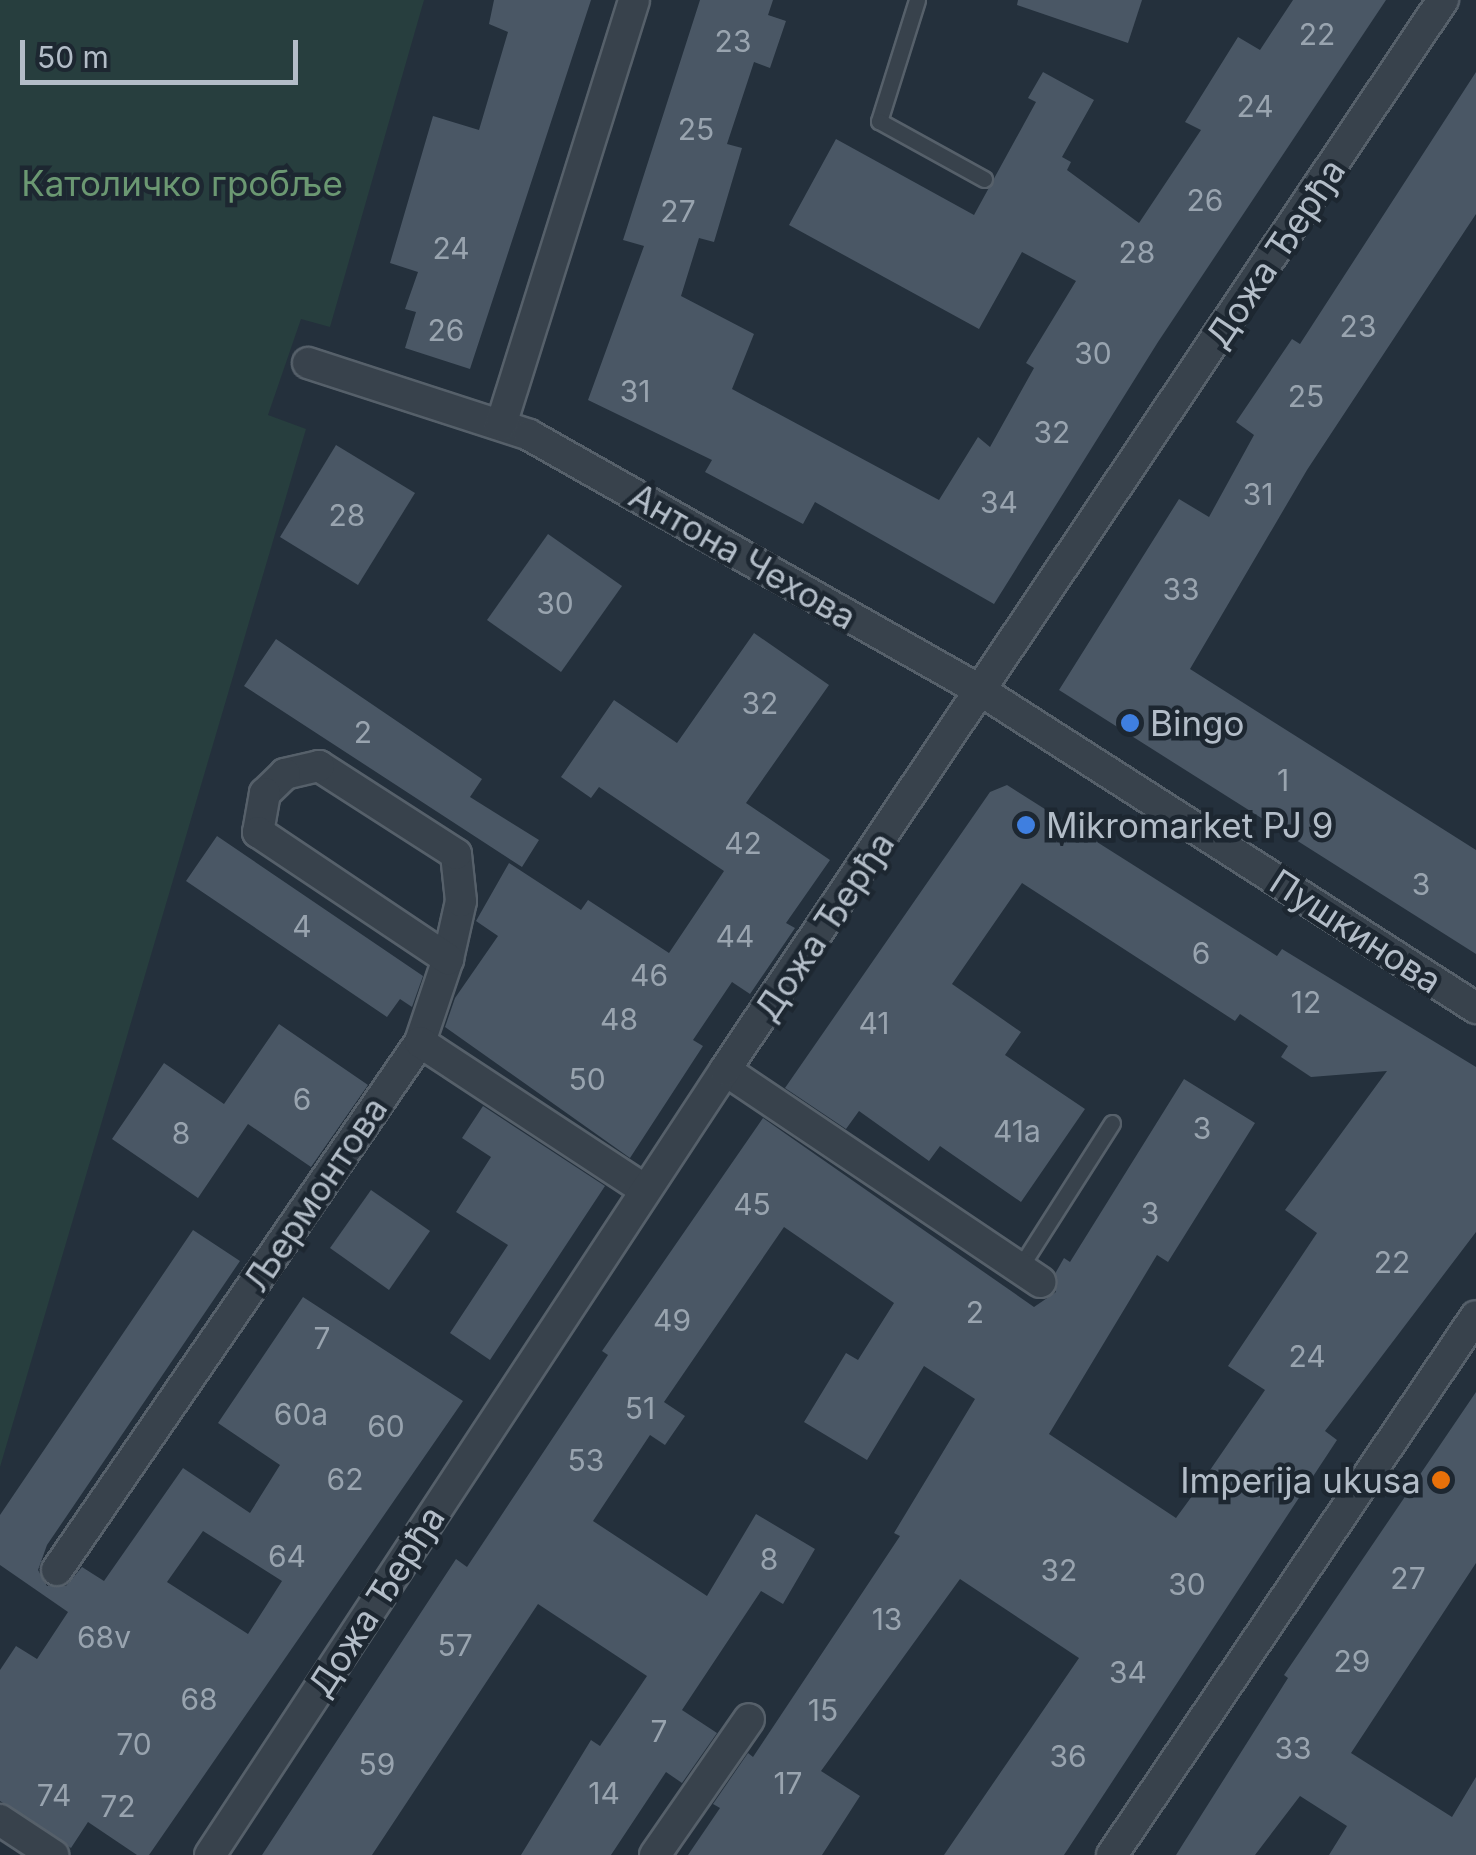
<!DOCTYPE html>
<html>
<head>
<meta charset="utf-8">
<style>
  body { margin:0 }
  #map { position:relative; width:1476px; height:1855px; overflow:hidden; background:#24303c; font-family:Inter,sans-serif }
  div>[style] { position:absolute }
  .green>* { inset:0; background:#273e3e }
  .building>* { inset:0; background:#4a5765 }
  .roads { filter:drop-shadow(2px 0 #56606a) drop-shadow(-2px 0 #56606a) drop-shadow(0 2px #56606a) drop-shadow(0 -2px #56606a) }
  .lane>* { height:15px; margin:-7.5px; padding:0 7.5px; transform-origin:7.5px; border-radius:7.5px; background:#38424c }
  .street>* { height:30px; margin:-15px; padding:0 15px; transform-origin:15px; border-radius:15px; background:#38424c }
  .dots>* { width:28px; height:28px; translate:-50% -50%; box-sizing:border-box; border:5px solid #1d2731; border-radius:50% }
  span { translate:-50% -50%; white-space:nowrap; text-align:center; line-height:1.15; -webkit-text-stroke:9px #1d2731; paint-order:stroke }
  .number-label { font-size:30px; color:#99a4af }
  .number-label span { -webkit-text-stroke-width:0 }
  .park-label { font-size:35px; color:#6b9872 }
  .street-label { font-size:35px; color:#b3bdc8 }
  .poi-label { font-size:35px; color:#b3bdc8 }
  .left { translate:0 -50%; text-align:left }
  .right { translate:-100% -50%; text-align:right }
  .scale { position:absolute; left:20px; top:40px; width:278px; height:45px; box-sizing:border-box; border:5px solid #b3bdc8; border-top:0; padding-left:12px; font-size:30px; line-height:35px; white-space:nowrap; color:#b3bdc8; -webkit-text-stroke:8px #1d2731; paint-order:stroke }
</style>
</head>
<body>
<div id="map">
  <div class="green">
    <i style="clip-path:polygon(0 0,424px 0,330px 327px,301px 319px,268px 415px,306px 429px,0 1467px)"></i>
  </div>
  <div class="building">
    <i style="clip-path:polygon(494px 0,591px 0,470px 369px,405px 348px,416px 312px,405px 309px,418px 272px,390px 263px,433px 116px,479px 130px,508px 32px,489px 24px)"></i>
    <i style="clip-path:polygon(700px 0,773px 0,768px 15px,786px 21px,770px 68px,754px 62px,727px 144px,742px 148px,714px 242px,699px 238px,681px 296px,754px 334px,732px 389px,939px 500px,978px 437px,990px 447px,1034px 368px,1026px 363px,1076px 281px,1022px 252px,979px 329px,789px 225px,836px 139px,974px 215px,1036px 102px,1028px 98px,1043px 72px,1094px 100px,1062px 157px,1071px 162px,1067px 170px,1139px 223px,1201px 130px,1185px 122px,1238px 37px,1260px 50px,1293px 0,1386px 0,1158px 342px,994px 604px,815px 502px,803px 524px,705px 472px,712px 460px,588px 400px,644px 246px,623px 240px)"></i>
    <i style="clip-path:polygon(1018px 0,1142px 0,1128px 43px,1017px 5px)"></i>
    <i style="clip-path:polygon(1476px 72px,1476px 214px,1307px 470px,1190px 669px,1476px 850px,1476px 954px,1059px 690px,1179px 499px,1209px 517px,1254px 435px,1236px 422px,1292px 339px,1300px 344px)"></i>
    <i style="clip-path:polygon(336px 445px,415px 493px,358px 585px,280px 537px)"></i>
    <i style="clip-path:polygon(548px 534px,622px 586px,561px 672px,487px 620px)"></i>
    <i style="clip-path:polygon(754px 633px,829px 685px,746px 803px,830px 860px,786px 923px,795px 928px,750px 994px,732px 982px,693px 1040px,703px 1046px,630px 1158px,445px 1027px,455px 998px,498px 936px,476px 921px,509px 863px,581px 910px,588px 900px,669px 953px,724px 871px,599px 787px,591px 798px,561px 777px,614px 700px,677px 743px)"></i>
    <i style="clip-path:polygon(276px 639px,482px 779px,470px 797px,539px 840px,522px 867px,244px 686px)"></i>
    <i style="clip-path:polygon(1007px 785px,1277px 956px,1282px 949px,1476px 1067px,1476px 1232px,1325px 1431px,1337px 1440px,1064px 1855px,944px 1855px,1079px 1658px,960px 1579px,821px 1771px,860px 1796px,822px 1855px,688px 1855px,720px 1808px,713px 1804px,748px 1753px,753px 1757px,900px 1536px,894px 1533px,975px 1399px,924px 1366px,867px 1460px,804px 1422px,846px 1353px,858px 1360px,894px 1303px,784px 1227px,664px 1402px,685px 1416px,665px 1445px,650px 1435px,593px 1521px,707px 1596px,756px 1514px,815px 1549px,783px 1604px,761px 1591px,682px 1710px,717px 1733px,682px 1783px,666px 1772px,611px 1855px,521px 1855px,591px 1740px,600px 1746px,647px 1676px,538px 1604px,372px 1855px,262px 1855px,456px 1559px,467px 1567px,608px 1355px,602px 1351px,763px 1118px,1034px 1307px,1056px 1292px,1056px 1272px,1064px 1258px,1070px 1262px,1184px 1079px,1255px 1123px,1168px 1262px,1157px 1255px,1049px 1434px,1176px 1518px,1195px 1492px,1265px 1390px,1228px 1366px,1317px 1233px,1285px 1210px,1387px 1071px,1311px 1077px,1281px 1057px,1288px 1046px,1240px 1014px,1235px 1021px,1022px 883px,952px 984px,1021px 1032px,1005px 1055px,1085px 1109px,1021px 1202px,940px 1146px,929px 1161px,859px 1111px,846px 1129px,785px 1088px,990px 792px)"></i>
    <i style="clip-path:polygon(217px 836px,423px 976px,412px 1007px,400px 999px,387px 1017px,186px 881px)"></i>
    <i style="clip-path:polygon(279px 1024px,368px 1085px,311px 1167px,248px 1124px,198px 1198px,112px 1139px,164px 1063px,224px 1104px)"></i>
    <i style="clip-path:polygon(483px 1106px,605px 1186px,490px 1360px,450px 1333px,508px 1245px,456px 1212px,491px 1157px,462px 1138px)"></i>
    <i style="clip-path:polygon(371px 1190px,430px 1231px,389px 1290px,330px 1248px)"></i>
    <i style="clip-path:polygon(evenodd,193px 1230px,240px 1261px,47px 1545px,38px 1570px,47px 1586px,66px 1586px,82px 1567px,104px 1581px,183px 1468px,250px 1513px,280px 1465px,218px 1423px,303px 1297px,463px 1401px,149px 1855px,137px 1855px,88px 1822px,71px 1848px,0 1801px,0 1670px,16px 1646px,37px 1659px,68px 1612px,0 1565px,0 1515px,193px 1230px,203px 1531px,282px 1581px,248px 1634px,167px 1582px,203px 1531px)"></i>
    <i style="clip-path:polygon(1476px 1392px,1476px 1563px,1351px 1753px,1452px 1817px,1476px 1777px,1476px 1855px,1329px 1855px,1347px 1826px,1300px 1796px,1255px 1855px,1176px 1855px,1288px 1678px,1284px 1675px)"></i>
  </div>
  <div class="roads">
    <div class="lane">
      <i style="left:917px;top:0;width:127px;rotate:107.4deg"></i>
      <i style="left:879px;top:121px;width:120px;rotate:28.9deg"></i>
      <i style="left:1019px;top:1269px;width:173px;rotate:-57.5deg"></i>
    </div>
    <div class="street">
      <i style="left:308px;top:363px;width:232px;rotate:18deg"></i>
      <i style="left:529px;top:435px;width:522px;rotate:29.51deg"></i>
      <i style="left:983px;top:692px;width:586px;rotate:32.66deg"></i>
      <i style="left:501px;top:425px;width:445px;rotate:-72.6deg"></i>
      <i style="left:420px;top:1042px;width:88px;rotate:-71.4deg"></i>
      <i style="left:448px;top:959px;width:59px;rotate:-77.4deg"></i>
      <i style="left:461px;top:901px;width:47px;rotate:-96.1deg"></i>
      <i style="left:456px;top:854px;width:163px;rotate:-147.3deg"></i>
      <i style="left:319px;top:766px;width:35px;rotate:167deg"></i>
      <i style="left:285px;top:774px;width:28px;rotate:136deg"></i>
      <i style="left:265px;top:793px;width:40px;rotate:100deg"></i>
      <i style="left:258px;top:832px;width:229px;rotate:33.8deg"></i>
      <i style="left:725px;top:1070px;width:380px;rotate:33.9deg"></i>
      <i style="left:57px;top:1570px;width:641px;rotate:-55.49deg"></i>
      <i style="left:420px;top:1042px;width:269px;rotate:33.3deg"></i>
      <i style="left:0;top:1820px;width:64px;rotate:33.4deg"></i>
      <i style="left:210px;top:1855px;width:939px;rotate:-56.73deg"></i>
      <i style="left:725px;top:1070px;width:1289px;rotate:-56.14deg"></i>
      <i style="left:655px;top:1855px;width:165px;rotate:-55.3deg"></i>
      <i style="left:1112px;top:1855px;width:650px;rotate:-55.97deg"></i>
    </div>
  </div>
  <div class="dots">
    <i style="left:1130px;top:723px;background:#3f7fe0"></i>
    <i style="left:1026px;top:825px;background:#3f7fe0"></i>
    <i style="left:1441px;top:1480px;background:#e8710a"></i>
  </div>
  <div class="number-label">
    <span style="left:1317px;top:34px">22</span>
    <span style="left:733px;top:41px">23</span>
    <span style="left:1255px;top:106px">24</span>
    <span style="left:696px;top:129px">25</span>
    <span style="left:1205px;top:200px">26</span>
    <span style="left:678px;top:211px">27</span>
    <span style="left:451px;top:248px">24</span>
    <span style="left:1137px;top:252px">28</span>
    <span style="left:1358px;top:326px">23</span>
    <span style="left:446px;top:330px">26</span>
    <span style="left:1093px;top:353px">30</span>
    <span style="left:635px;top:391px">31</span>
    <span style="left:1306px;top:396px">25</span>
    <span style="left:1052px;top:432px">32</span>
    <span style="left:1258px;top:494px">31</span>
    <span style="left:999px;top:502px">34</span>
    <span style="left:347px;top:515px">28</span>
    <span style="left:1181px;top:589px">33</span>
    <span style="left:555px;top:603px">30</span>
    <span style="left:760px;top:703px">32</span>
    <span style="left:363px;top:732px">2</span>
    <span style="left:1283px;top:780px">1</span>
    <span style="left:743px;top:843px">42</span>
    <span style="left:1421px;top:884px">3</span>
    <span style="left:302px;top:926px">4</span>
    <span style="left:735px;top:936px">44</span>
    <span style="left:1201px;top:953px">6</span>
    <span style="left:649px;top:975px">46</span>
    <span style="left:1306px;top:1002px">12</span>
    <span style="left:619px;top:1019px">48</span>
    <span style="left:874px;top:1023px">41</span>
    <span style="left:587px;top:1079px">50</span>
    <span style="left:302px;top:1099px">6</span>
    <span style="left:1202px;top:1128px">3</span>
    <span style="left:1017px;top:1131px">41a</span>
    <span style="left:181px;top:1133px">8</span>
    <span style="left:752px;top:1204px">45</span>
    <span style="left:1150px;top:1213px">3</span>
    <span style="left:1392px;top:1262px">22</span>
    <span style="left:975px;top:1312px">2</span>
    <span style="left:672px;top:1320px">49</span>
    <span style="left:322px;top:1338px">7</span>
    <span style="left:1307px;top:1356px">24</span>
    <span style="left:640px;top:1408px">51</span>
    <span style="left:301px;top:1414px">60a</span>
    <span style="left:386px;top:1426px">60</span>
    <span style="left:586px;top:1460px">53</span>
    <span style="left:345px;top:1479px">62</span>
    <span style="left:287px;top:1556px">64</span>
    <span style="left:769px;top:1559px">8</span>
    <span style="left:1059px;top:1570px">32</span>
    <span style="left:1408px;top:1578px">27</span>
    <span style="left:1187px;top:1584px">30</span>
    <span style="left:887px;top:1619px">13</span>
    <span style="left:104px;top:1637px">68v</span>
    <span style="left:455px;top:1645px">57</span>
    <span style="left:1352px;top:1661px">29</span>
    <span style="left:1128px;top:1672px">34</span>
    <span style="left:199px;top:1699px">68</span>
    <span style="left:823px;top:1710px">15</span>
    <span style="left:659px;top:1731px">7</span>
    <span style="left:134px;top:1744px">70</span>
    <span style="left:1293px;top:1748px">33</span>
    <span style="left:1068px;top:1756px">36</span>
    <span style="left:377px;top:1764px">59</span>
    <span style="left:788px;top:1783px">17</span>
    <span style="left:604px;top:1793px">14</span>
    <span style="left:54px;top:1795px">74</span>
    <span style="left:118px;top:1806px">72</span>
  </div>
  <div class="park-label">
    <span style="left:182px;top:183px">Католичко гробље</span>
  </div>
  <div class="street-label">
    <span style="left:1275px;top:253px;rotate:-56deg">Дожа Ђерђа</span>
    <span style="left:743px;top:556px;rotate:30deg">Антона Чехова</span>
    <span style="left:824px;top:926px;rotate:-56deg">Дожа Ђерђа</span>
    <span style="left:1356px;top:931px;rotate:33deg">Пушкинова</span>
    <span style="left:315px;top:1194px;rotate:-56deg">Љермонтова</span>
    <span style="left:376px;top:1601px;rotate:-57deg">Дожа Ђерђа</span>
  </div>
  <div class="poi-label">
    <span class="left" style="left:1150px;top:723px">Bingo</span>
    <span class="left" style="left:1046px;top:825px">Mikromarket PJ 9</span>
    <span class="right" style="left:1421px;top:1480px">Imperija ukusa</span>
  </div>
  <div class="scale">50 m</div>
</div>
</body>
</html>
